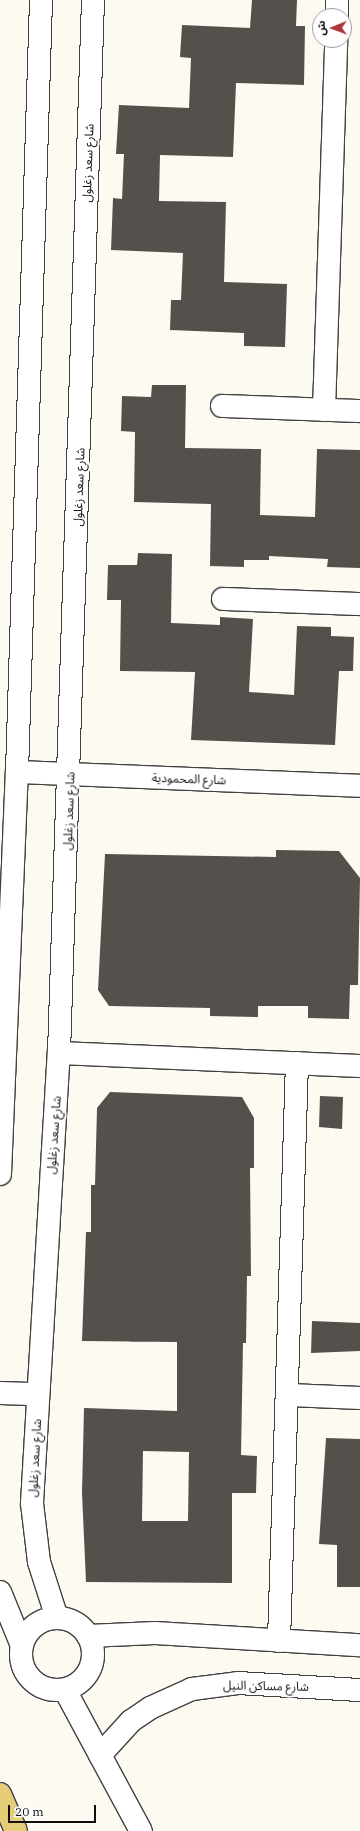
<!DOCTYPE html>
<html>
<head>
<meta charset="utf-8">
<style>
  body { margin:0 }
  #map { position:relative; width:360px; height:1831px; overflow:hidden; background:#fdfbf1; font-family:"IBM Plex Serif","Noto Sans Arabic",serif }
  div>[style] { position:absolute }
  .building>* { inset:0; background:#55504c }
  .roads { filter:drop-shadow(1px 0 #414141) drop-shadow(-1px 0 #414141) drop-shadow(0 1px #414141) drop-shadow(0 -1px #414141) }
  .minor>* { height:22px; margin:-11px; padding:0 11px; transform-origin:11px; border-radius:11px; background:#fff }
  .minor>.ring { margin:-11px; padding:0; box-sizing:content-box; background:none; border:22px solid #fff; border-radius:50% }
  .major>* { height:22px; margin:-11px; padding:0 11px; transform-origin:11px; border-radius:11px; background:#e6cd78 }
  span { translate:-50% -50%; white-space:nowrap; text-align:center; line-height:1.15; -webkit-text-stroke:4px #fff; paint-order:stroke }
  .street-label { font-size:12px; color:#0e0e0e }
  .north { position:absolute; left:312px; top:8px; width:40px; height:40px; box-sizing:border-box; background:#fff; border:1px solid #9f9f9f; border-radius:50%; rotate:269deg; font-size:11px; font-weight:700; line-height:16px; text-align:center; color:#0e0e0e }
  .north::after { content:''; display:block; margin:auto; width:14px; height:18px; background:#ac383c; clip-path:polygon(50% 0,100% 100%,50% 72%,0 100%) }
  .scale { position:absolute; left:8px; top:1805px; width:88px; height:18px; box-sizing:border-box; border:2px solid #0e0e0e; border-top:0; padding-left:5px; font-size:12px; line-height:14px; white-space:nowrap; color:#0e0e0e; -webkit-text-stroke:3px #fff; paint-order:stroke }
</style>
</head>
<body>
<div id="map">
  <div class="building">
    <i style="clip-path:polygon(252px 0,297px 0,296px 26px,305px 26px,304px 85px,236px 83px,233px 157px,160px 155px,159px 201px,226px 202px,224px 282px,287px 284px,285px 347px,244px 346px,244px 333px,170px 330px,171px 300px,181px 300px,183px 253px,111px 250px,113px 198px,122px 199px,124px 154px,116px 154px,119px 105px,189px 108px,191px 58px,180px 57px,182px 25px,250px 28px)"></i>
    <i style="clip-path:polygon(152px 385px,186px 385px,185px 448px,261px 449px,260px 515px,315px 517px,317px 449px,360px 450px,360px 568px,327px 567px,328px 559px,269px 556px,269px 560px,244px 560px,244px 567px,210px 566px,211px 504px,134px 502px,135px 432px,121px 431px,122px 396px,151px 397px)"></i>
    <i style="clip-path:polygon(138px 553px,172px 554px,171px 623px,220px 625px,220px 617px,253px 619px,249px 692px,294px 695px,297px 626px,331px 627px,331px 636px,354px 637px,353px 671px,339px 671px,335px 745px,191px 740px,195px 672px,120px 671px,121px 600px,107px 600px,108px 565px,137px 565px)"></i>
    <i style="clip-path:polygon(276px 850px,339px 851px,360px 878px,358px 985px,350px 985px,349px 1019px,308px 1018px,308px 1006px,258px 1006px,258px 1017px,210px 1016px,210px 1008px,109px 1006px,98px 990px,105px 854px,276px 857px)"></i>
    <i style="clip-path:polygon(evenodd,110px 1092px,242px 1097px,254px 1118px,254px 1168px,250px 1168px,251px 1276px,247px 1276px,246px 1343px,243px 1343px,241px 1455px,257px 1456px,256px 1493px,232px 1493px,232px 1583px,86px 1582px,82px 1493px,84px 1408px,177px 1411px,177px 1342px,82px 1341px,86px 1232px,91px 1232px,91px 1185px,95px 1185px,97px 1108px,110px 1092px,143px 1451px,189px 1452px,188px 1521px,142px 1521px,143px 1451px)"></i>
    <i style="clip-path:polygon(320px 1096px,343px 1097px,342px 1129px,319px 1127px)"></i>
    <i style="clip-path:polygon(312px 1321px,360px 1323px,360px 1351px,311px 1353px)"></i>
    <i style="clip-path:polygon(326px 1438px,360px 1439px,360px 1587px,337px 1587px,337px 1545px,319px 1544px)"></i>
  </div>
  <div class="roads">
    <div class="minor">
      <i style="left:337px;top:16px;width:16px;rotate:-90deg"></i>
      <i style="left:222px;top:406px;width:138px;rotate:2.1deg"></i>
      <i style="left:324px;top:410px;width:370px;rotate:-88.1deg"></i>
      <i style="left:223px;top:599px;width:137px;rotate:2.1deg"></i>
      <i style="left:17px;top:772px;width:343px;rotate:2.3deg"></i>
      <i style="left:59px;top:1053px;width:301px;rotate:2.5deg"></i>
      <i style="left:0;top:1174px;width:402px;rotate:-87.6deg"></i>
      <i style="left:17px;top:772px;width:772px;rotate:-88.22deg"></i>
      <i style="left:0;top:1393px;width:38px;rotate:2deg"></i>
      <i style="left:289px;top:1395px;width:71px;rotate:2.4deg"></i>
      <i style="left:0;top:1592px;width:58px;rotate:67.8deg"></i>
      <i style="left:57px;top:1618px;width:59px;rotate:-107.8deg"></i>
      <i style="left:39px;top:1562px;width:59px;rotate:-96.8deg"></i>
      <i style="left:32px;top:1503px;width:451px;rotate:-86.6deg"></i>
      <i style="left:59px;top:1053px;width:1054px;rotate:-88.15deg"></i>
      <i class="ring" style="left:21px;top:1618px;width:50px;height:50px"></i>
      <i style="left:88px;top:1636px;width:67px;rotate:-2.6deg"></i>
      <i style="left:155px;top:1633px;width:205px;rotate:3.4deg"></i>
      <i style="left:279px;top:1641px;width:578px;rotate:-88.22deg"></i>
      <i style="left:65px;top:1690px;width:160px;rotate:61.7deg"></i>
      <i style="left:100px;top:1755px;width:46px;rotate:-47.6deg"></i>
      <i style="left:131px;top:1721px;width:23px;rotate:-34deg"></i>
      <i style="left:150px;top:1708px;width:46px;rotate:-24.3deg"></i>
      <i style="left:192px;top:1689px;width:46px;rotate:-7.4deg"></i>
      <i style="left:238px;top:1683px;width:122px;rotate:3.3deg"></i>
    </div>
    <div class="major">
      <i style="left:0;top:1794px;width:40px;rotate:66.6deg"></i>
    </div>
  </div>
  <div class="street-label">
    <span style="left:88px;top:163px;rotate:-88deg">شارع سعد زغلول</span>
    <span style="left:79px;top:487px;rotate:-88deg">شارع سعد زغلول</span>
    <span style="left:189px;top:779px;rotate:2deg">شارع المحمودية</span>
    <span style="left:69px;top:811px;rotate:-88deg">شارع سعد زغلول</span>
    <span style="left:54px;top:1135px;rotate:-86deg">شارع سعد زغلول</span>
    <span style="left:35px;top:1458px;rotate:-87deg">شارع سعد زغلول</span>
    <span style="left:266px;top:1686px;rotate:1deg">شارع مساكن النيل</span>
  </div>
  <div class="north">ش</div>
  <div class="scale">20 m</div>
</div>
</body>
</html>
